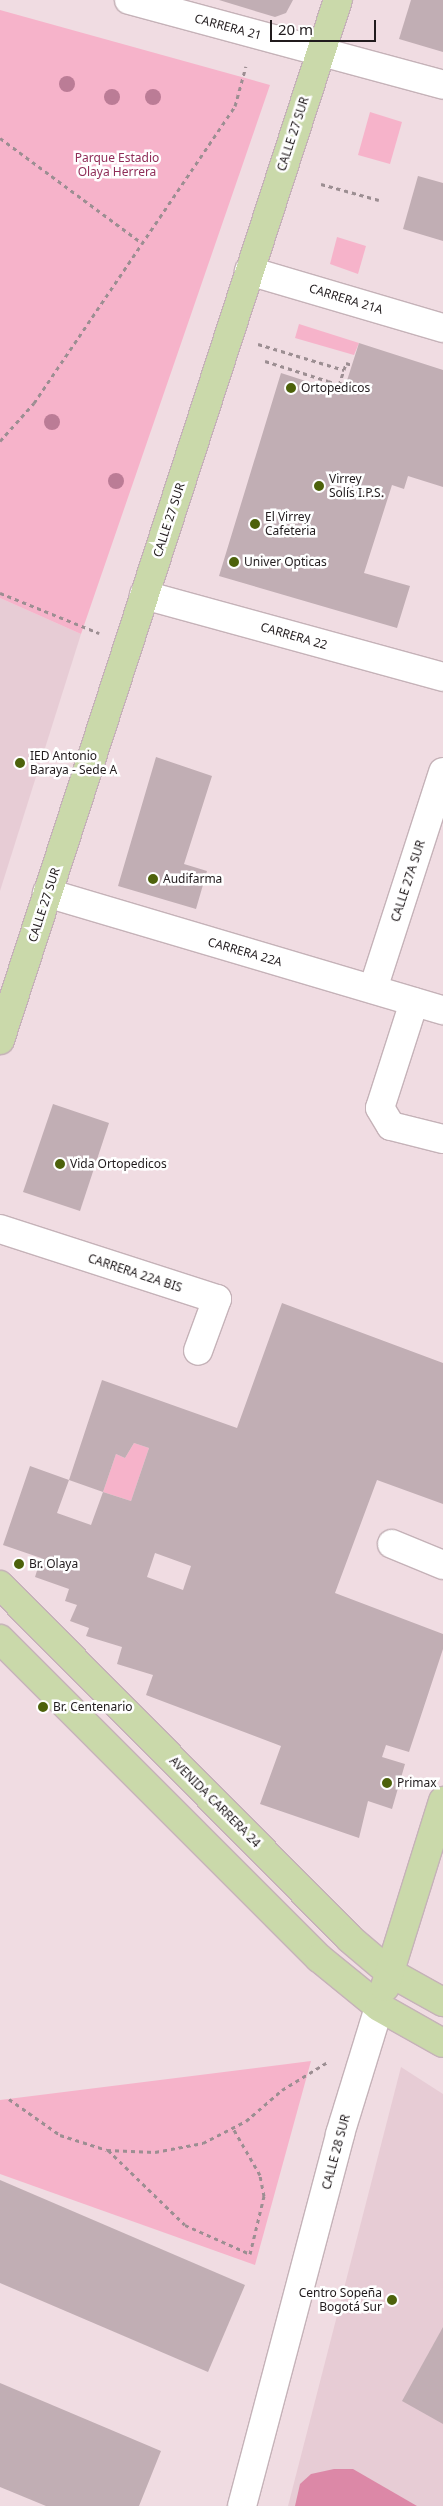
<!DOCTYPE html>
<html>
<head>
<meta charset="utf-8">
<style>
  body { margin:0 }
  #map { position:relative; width:443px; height:2506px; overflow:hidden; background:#f0dce2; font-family:"Noto Sans",sans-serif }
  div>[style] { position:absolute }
  .built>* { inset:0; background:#e7ccd5 }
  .green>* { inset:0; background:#f6b3ca }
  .forest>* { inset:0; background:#dc88a7 }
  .building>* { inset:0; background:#c1aeb4 }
  .path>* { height:3px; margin-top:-1.5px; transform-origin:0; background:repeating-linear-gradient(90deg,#9c8e92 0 4px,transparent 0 8px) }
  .roads { filter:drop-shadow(1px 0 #c5b2b8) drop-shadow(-1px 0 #c5b2b8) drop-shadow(0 1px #c5b2b8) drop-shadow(0 -1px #c5b2b8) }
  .minor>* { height:28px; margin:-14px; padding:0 14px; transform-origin:14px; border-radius:14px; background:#fff }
  .major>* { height:28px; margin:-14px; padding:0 14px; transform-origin:14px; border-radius:14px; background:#cad9aa }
  .trees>* { width:16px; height:16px; margin:-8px; border-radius:50%; background:#bb7c96 }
  .dots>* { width:14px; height:14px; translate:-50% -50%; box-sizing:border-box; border:2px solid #fff; border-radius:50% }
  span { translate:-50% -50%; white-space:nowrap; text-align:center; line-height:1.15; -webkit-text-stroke:5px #fff; paint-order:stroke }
  .street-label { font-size:12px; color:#211b1d }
  .park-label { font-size:12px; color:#8f2d58 }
  .poi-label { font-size:12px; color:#211b1d }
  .left { translate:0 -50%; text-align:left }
  .right { translate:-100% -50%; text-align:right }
  .scale { position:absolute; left:270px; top:20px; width:106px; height:22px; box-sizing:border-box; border:2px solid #211b1d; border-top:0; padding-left:6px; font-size:15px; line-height:18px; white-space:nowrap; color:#211b1d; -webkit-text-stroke:4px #fff; paint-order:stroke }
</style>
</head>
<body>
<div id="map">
  <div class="built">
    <i style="clip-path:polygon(0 598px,81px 634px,0 891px)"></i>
    <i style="clip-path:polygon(401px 2067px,443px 2094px,443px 2506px,288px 2506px)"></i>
  </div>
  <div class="green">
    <i style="clip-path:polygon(0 10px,270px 85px,81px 634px,0 598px)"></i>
    <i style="clip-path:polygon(370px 112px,402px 122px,390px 164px,358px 155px)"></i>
    <i style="clip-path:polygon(337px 237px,366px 246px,358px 274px,330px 264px)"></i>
    <i style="clip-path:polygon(299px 324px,359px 343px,354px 355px,295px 338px)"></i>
    <i style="clip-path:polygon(134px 1443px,149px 1448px,131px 1501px,103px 1492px,116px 1454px,125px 1458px)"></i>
    <i style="clip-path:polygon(311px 2061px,255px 2265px,0 2174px,0 2100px)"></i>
  </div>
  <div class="forest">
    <i style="clip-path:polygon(334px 2469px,353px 2469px,417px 2506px,295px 2506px,300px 2484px,311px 2474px)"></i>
  </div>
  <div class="building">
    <i style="clip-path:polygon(219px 0,293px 0,286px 13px,275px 17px)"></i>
    <i style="clip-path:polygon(411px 0,443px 0,443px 52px,399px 39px)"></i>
    <i style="clip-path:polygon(418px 176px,443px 183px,443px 241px,403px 229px)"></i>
    <i style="clip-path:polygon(359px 343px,443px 370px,443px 487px,408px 476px,404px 489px,392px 485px,364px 573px,410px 586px,397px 628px,219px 576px,281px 373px,343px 393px)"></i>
    <i style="clip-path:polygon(156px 757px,212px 776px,184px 864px,207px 871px,196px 909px,118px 886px)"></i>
    <i style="clip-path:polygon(53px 1104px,109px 1123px,80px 1211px,23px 1192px)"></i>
    <i style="clip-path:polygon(evenodd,282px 1303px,443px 1363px,443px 1504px,377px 1480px,335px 1593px,443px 1634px,443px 1649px,409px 1752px,386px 1745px,382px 1757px,405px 1764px,392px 1809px,368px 1801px,359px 1838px,260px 1804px,281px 1746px,146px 1695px,153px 1675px,117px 1664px,122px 1647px,86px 1636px,89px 1628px,70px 1621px,77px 1605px,65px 1601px,69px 1589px,35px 1577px,41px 1558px,3px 1545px,30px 1466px,69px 1480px,57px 1513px,91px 1525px,103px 1492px,69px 1480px,102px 1380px,237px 1428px,282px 1303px,134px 1443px,149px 1448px,131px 1501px,103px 1492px,116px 1454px,125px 1458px,134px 1443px,282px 1303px,155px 1553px,191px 1566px,183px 1590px,147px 1577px,155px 1553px)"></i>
    <i style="clip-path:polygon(0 2180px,245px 2285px,208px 2372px,0 2283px)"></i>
    <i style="clip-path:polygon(443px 2327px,443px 2424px,402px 2401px)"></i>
    <i style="clip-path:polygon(0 2383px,161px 2451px,139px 2506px,46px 2506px,0 2487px)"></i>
  </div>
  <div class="path">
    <i style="left:0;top:138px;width:177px;rotate:36.5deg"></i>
    <i style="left:321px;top:184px;width:60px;rotate:15.4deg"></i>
    <i style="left:258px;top:344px;width:90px;rotate:16.8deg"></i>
    <i style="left:265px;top:361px;width:66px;rotate:17.6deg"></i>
    <i style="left:328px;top:381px;width:6px;rotate:99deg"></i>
    <i style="left:328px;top:381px;width:12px;rotate:20deg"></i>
    <i style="left:339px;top:385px;width:23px;rotate:-72deg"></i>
    <i style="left:346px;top:363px;width:6px;rotate:18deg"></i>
    <i style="left:0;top:441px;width:51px;rotate:-48.2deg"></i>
    <i style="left:34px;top:403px;width:359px;rotate:-55.9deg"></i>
    <i style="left:235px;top:106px;width:41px;rotate:-74.6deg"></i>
    <i style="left:0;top:593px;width:107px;rotate:22deg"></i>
    <i style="left:9px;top:2099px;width:62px;rotate:35.2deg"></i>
    <i style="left:60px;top:2135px;width:49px;rotate:17.7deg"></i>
    <i style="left:107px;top:2150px;width:48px;rotate:2.4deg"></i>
    <i style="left:155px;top:2152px;width:49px;rotate:-10.6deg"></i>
    <i style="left:203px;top:2143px;width:48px;rotate:-27.1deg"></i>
    <i style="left:246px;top:2121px;width:48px;rotate:-40.7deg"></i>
    <i style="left:282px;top:2090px;width:52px;rotate:-31.5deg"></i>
    <i style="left:108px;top:2150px;width:107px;rotate:44.2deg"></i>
    <i style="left:185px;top:2225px;width:71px;rotate:24deg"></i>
    <i style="left:250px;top:2254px;width:60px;rotate:-76.4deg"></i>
    <i style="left:264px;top:2196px;width:21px;rotate:-101deg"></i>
    <i style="left:260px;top:2175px;width:54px;rotate:-119.9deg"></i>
  </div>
  <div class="roads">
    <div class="minor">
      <i style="left:129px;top:0;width:325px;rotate:15.1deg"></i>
      <i style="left:249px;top:271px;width:202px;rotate:16.4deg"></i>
      <i style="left:144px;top:595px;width:310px;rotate:15.3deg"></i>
      <i style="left:47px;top:893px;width:413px;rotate:16.5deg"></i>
      <i style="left:373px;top:989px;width:228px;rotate:-72.1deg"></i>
      <i style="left:414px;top:1002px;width:111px;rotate:107.8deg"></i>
      <i style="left:380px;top:1108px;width:21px;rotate:59deg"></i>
      <i style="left:391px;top:1126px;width:54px;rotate:14deg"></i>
      <i style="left:0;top:1229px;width:228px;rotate:17.9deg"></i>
      <i style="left:217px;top:1299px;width:55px;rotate:110.1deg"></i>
      <i style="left:392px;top:1544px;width:55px;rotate:22.4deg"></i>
      <i style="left:242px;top:2506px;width:385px;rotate:-75.2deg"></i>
      <i style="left:340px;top:2134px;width:133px;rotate:-72.9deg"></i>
    </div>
    <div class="major">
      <i style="left:0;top:1040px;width:1094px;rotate:-72deg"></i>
      <i style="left:0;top:1585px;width:496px;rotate:45.3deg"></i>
      <i style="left:349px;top:1938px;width:52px;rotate:40.4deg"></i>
      <i style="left:389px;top:1972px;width:62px;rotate:29.1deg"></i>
      <i style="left:0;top:1639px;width:451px;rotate:45deg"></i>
      <i style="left:319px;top:1958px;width:77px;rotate:39.2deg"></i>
      <i style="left:379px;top:2007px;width:73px;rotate:29.4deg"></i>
      <i style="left:385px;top:1987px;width:195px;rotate:-72.7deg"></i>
    </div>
  </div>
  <div class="trees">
    <i style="left:67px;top:84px"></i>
    <i style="left:112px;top:97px"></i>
    <i style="left:153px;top:97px"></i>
    <i style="left:52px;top:422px"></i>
    <i style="left:116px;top:481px"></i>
  </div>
  <div class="dots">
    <i style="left:291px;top:388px;background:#4d620b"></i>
    <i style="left:319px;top:486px;background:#4d620b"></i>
    <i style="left:255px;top:524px;background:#4d620b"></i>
    <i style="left:234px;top:562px;background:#4d620b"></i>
    <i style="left:20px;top:763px;background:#4d620b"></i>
    <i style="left:153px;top:879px;background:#4d620b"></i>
    <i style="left:60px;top:1164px;background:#4d620b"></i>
    <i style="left:19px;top:1564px;background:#4d620b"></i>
    <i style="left:43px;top:1707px;background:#4d620b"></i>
    <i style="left:387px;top:1783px;background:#4d620b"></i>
    <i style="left:392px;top:2300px;background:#4d620b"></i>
  </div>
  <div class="street-label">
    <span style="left:228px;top:27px;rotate:15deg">CARRERA 21</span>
    <span style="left:293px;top:134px;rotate:-72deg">CALLE 27 SUR</span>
    <span style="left:346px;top:299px;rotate:17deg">CARRERA 21A</span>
    <span style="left:169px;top:520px;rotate:-72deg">CALLE 27 SUR</span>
    <span style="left:294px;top:636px;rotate:16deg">CARRERA 22</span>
    <span style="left:408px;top:881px;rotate:-72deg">CALLE 27A SUR</span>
    <span style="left:44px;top:905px;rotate:-72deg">CALLE 27 SUR</span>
    <span style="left:245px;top:952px;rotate:16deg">CARRERA 22A</span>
    <span style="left:135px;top:1273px;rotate:18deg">CARRERA 22A BIS</span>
    <span style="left:215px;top:1802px;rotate:45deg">AVENIDA CARRERA 24</span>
    <span style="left:336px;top:2152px;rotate:-75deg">CALLE 28 SUR</span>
  </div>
  <div class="park-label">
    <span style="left:117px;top:165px">Parque Estadio<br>Olaya Herrera</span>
  </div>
  <div class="poi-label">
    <span class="left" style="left:301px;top:388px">Ortopedicos</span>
    <span class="left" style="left:329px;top:486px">Virrey<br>Solís I.P.S.</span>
    <span class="left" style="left:265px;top:524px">El Virrey<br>Cafeteria</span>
    <span class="left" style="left:244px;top:562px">Univer Opticas</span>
    <span class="left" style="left:30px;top:763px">IED Antonio<br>Baraya - Sede A</span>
    <span class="left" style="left:163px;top:879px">Audifarma</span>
    <span class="left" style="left:70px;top:1164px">Vida Ortopedicos</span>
    <span class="left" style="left:29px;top:1564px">Br. Olaya</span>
    <span class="left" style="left:53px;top:1707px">Br. Centenario</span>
    <span class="left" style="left:397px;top:1783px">Primax</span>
    <span class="right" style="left:382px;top:2300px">Centro Sopeña<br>Bogotá Sur</span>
  </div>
  <div class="scale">20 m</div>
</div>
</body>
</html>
